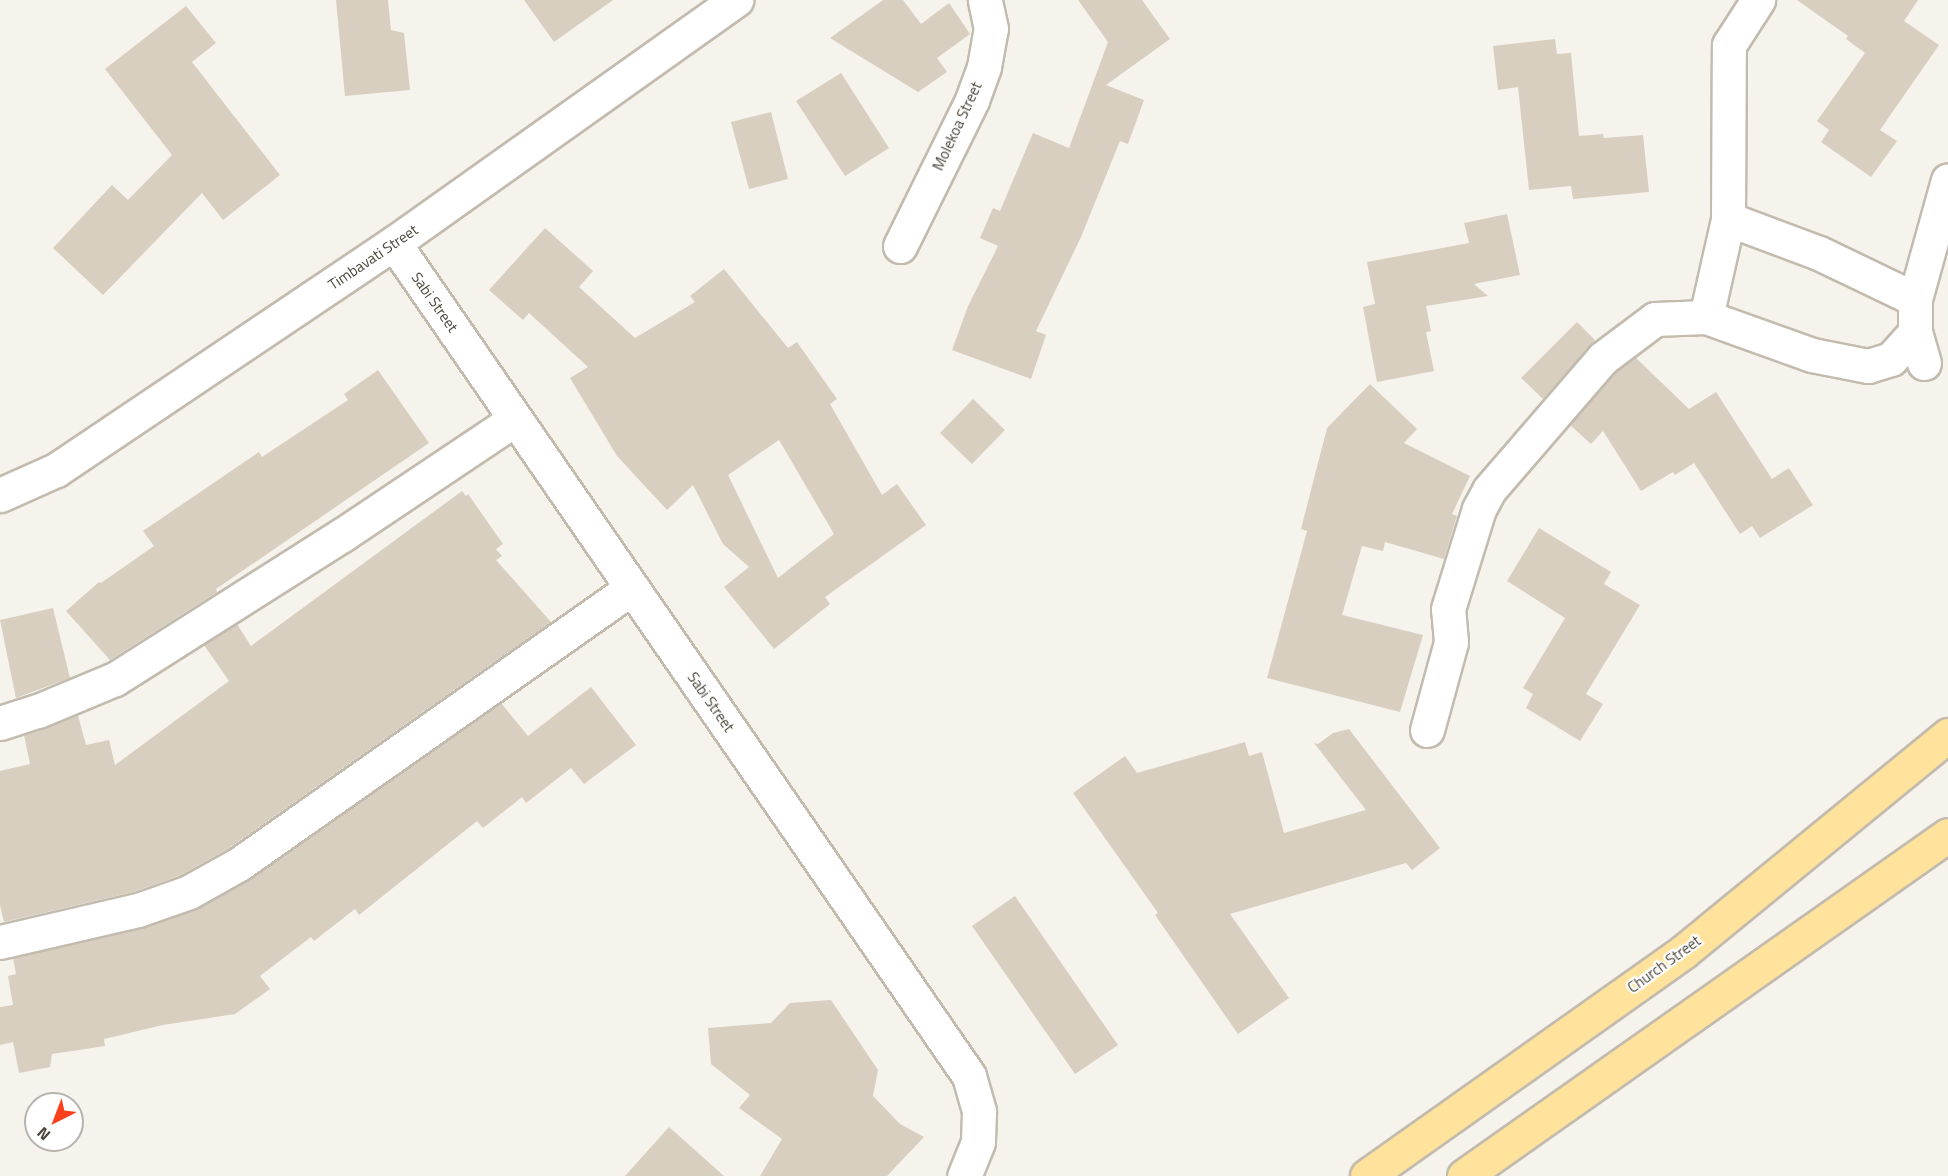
<!DOCTYPE html>
<html>
<head>
<meta charset="utf-8">
<style>
  body { margin:0 }
  #map { position:relative; width:1948px; height:1176px; overflow:hidden; background:#f6f3ec; font-family:"Titillium Web",sans-serif }
  div>[style] { position:absolute }
  .building>* { inset:0; background:#d8cfc1 }
  .roads { filter:drop-shadow(2px 0 #c2bbae) drop-shadow(-2px 0 #c2bbae) drop-shadow(0 2px #c2bbae) drop-shadow(0 -2px #c2bbae) }
  .minor>* { height:33px; margin:-16.5px; padding:0 16.5px; transform-origin:16.5px; border-radius:16.5px; background:#fff }
  .primary>* { height:33px; margin:-16.5px; padding:0 16.5px; transform-origin:16.5px; border-radius:16.5px; background:#ffe39c }
  span { translate:-50% -50%; white-space:nowrap; text-align:center; line-height:1.15; -webkit-text-stroke:4.5px #fff; paint-order:stroke }
  .street-label { font-size:15px; color:#4b4439 }
  .north { position:absolute; left:24px; top:1092px; width:60px; height:60px; box-sizing:border-box; background:#fff; border:2px solid #b7b4b0; border-radius:50%; rotate:222deg; font-size:16px; font-weight:700; line-height:24px; text-align:center; color:#4b4439 }
  .north::after { content:''; display:block; margin:auto; width:21px; height:27px; background:#fc3f1d; clip-path:polygon(50% 0,100% 100%,50% 72%,0 100%) }
</style>
</head>
<body>
<div id="map">
  <div class="building">
    <i style="clip-path:polygon(336px 0,388px 0,391px 30px,404px 33px,410px 90px,345px 96px)"></i>
    <i style="clip-path:polygon(524px 0,613px 0,554px 42px)"></i>
    <i style="clip-path:polygon(883px 0,903px 0,921px 24px,949px 3px,970px 34px,937px 58px,947px 72px,918px 92px,830px 38px)"></i>
    <i style="clip-path:polygon(1078px 0,1142px 0,1170px 39px,1106px 85px,1144px 100px,1128px 144px,1120px 141px,1081px 237px,1036px 331px,1046px 335px,1031px 379px,952px 350px,968px 306px,998px 246px,980px 238px,993px 208px,1000px 211px,1033px 133px,1069px 148px,1108px 42px)"></i>
    <i style="clip-path:polygon(1797px 0,1918px 0,1904px 21px,1939px 45px,1880px 130px,1897px 141px,1871px 177px,1821px 142px,1829px 130px,1817px 121px,1865px 53px,1846px 39px,1848px 36px)"></i>
    <i style="clip-path:polygon(186px 6px,216px 43px,192px 62px,280px 175px,223px 220px,202px 193px,103px 295px,53px 248px,112px 185px,128px 200px,172px 155px,105px 69px)"></i>
    <i style="clip-path:polygon(1555px 39px,1557px 54px,1571px 53px,1579px 136px,1603px 134px,1604px 138px,1643px 135px,1649px 192px,1573px 199px,1571px 186px,1529px 190px,1518px 87px,1498px 90px,1493px 46px)"></i>
    <i style="clip-path:polygon(841px 73px,889px 148px,845px 176px,796px 101px)"></i>
    <i style="clip-path:polygon(771px 112px,788px 179px,749px 189px,731px 122px)"></i>
    <i style="clip-path:polygon(1507px 214px,1520px 275px,1474px 284px,1488px 296px,1426px 306px,1431px 331px,1426px 332px,1434px 371px,1377px 382px,1363px 307px,1375px 304px,1367px 262px,1469px 243px,1464px 223px)"></i>
    <i style="clip-path:polygon(evenodd,545px 228px,593px 271px,579px 287px,635px 338px,695px 302px,690px 296px,724px 269px,788px 348px,797px 342px,837px 399px,830px 404px,882px 495px,897px 484px,926px 525px,825px 597px,830px 604px,774px 649px,724px 587px,749px 567px,723px 544px,693px 485px,667px 510px,617px 456px,570px 378px,588px 367px,529px 313px,523px 320px,489px 290px,545px 228px,779px 440px,834px 534px,778px 578px,728px 475px,779px 440px)"></i>
    <i style="clip-path:polygon(1577px 322px,1595px 340px,1543px 399px,1521px 378px)"></i>
    <i style="clip-path:polygon(1635px 357px,1689px 409px,1716px 392px,1772px 479px,1789px 468px,1813px 505px,1760px 538px,1752px 526px,1740px 534px,1694px 463px,1675px 475px,1673px 472px,1641px 491px,1603px 431px,1591px 444px,1570px 425px,1616px 372px)"></i>
    <i style="clip-path:polygon(378px 370px,429px 443px,216px 589px,217px 592px,110px 660px,66px 611px,99px 582px,101px 583px,154px 546px,143px 531px,259px 452px,262px 457px,348px 400px,344px 394px)"></i>
    <i style="clip-path:polygon(1370px 384px,1417px 429px,1404px 443px,1470px 476px,1452px 514px,1457px 516px,1444px 559px,1385px 542px,1383px 551px,1362px 546px,1342px 615px,1423px 635px,1400px 712px,1267px 678px,1307px 531px,1301px 529px,1327px 428px)"></i>
    <i style="clip-path:polygon(973px 399px,1005px 430px,972px 464px,940px 433px)"></i>
    <i style="clip-path:polygon(462px 491px,466px 496px,468px 494px,503px 544px,496px 549px,502px 556px,496px 560px,551px 622px,229px 848px,181px 875px,133px 892px,4px 922px,0 905px,0 771px,30px 764px,24px 735px,78px 715px,86px 745px,109px 740px,115px 765px,229px 681px,204px 645px,237px 624px,251px 646px)"></i>
    <i style="clip-path:polygon(1539px 528px,1611px 572px,1604px 584px,1640px 605px,1586px 694px,1603px 704px,1580px 741px,1526px 708px,1533px 694px,1523px 688px,1565px 618px,1507px 581px)"></i>
    <i style="clip-path:polygon(53px 608px,70px 678px,16px 698px,0 620px)"></i>
    <i style="clip-path:polygon(591px 687px,636px 745px,584px 784px,571px 768px,526px 803px,522px 797px,483px 828px,477px 821px,359px 915px,355px 909px,314px 941px,311px 937px,260px 976px,270px 989px,235px 1014px,163px 1025px,104px 1039px,105px 1046px,52px 1054px,50px 1067px,19px 1073px,13px 1042px,0 1045px,0 1007px,13px 1005px,8px 976px,16px 974px,13px 958px,142px 928px,198px 908px,250px 879px,501px 703px,528px 736px)"></i>
    <i style="clip-path:polygon(1349px 729px,1440px 848px,1412px 870px,1406px 863px,1230px 914px,1289px 998px,1238px 1034px,1155px 915px,1158px 913px,1073px 793px,1125px 756px,1137px 773px,1245px 742px,1249px 756px,1262px 752px,1284px 833px,1366px 810px,1314px 743px,1318px 744px,1333px 733px)"></i>
    <i style="clip-path:polygon(1015px 896px,1118px 1045px,1075px 1074px,972px 926px)"></i>
    <i style="clip-path:polygon(831px 1000px,878px 1070px,873px 1096px,900px 1124px,924px 1137px,887px 1176px,760px 1176px,782px 1139px,739px 1108px,750px 1095px,711px 1064px,708px 1028px,771px 1023px,790px 1003px)"></i>
    <i style="clip-path:polygon(669px 1127px,724px 1176px,625px 1176px)"></i>
  </div>
  <div class="roads">
    <div class="minor">
      <i style="left:1728px;top:219px;width:97px;rotate:20.5deg"></i>
      <i style="left:1819px;top:253px;width:106px;rotate:25.6deg"></i>
      <i style="left:394px;top:243px;width:1012px;rotate:55.38deg"></i>
      <i style="left:969px;top:1076px;width:37px;rotate:74deg"></i>
      <i style="left:979px;top:1112px;width:30px;rotate:92deg"></i>
      <i style="left:978px;top:1142px;width:37px;rotate:112deg"></i>
      <i style="left:900px;top:246px;width:163px;rotate:-63.7deg"></i>
      <i style="left:972px;top:100px;width:35px;rotate:-70deg"></i>
      <i style="left:984px;top:67px;width:39px;rotate:-80deg"></i>
      <i style="left:991px;top:29px;width:30px;rotate:-102deg"></i>
      <i style="left:1706px;top:317px;width:100px;rotate:-77.3deg"></i>
      <i style="left:1728px;top:219px;width:174px;rotate:-89.7deg"></i>
      <i style="left:1729px;top:45px;width:54px;rotate:-57.2deg"></i>
      <i style="left:1924px;top:363px;width:32px;rotate:-106deg"></i>
      <i style="left:1915px;top:332px;width:33px;rotate:-90deg"></i>
      <i style="left:1915px;top:299px;width:123px;rotate:-74.5deg"></i>
      <i style="left:0;top:495px;width:61px;rotate:-24.1deg"></i>
      <i style="left:56px;top:470px;width:407px;rotate:-33.9deg"></i>
      <i style="left:394px;top:243px;width:420px;rotate:-35.4deg"></i>
      <i style="left:0;top:723px;width:40px;rotate:-18deg"></i>
      <i style="left:38px;top:711px;width:83px;rotate:-22.6deg"></i>
      <i style="left:115px;top:679px;width:269px;rotate:-32.4deg"></i>
      <i style="left:342px;top:535px;width:208px;rotate:-33.8deg"></i>
      <i style="left:1427px;top:730px;width:91px;rotate:-74.7deg"></i>
      <i style="left:1451px;top:642px;width:33px;rotate:-95deg"></i>
      <i style="left:1448px;top:609px;width:105px;rotate:-72.8deg"></i>
      <i style="left:1479px;top:509px;width:21px;rotate:-62deg"></i>
      <i style="left:1489px;top:490px;width:174px;rotate:-49.2deg"></i>
      <i style="left:1603px;top:358px;width:65px;rotate:-36.9deg"></i>
      <i style="left:1655px;top:319px;width:51px;rotate:-2.2deg"></i>
      <i style="left:1706px;top:317px;width:113px;rotate:19.7deg"></i>
      <i style="left:1812px;top:355px;width:57px;rotate:11.1deg"></i>
      <i style="left:1868px;top:366px;width:24px;rotate:-17deg"></i>
      <i style="left:1891px;top:359px;width:36px;rotate:-48deg"></i>
      <i style="left:0;top:942px;width:142px;rotate:-13.1deg"></i>
      <i style="left:138px;top:910px;width:54px;rotate:-19.4deg"></i>
      <i style="left:189px;top:892px;width:57px;rotate:-29.2deg"></i>
      <i style="left:239px;top:864px;width:480px;rotate:-35.1deg"></i>
    </div>
    <div class="primary">
      <i style="left:1367px;top:1176px;width:387px;rotate:-35.3deg"></i>
      <i style="left:1683px;top:952px;width:343px;rotate:-39.3deg"></i>
      <i style="left:1464px;top:1176px;width:592px;rotate:-35.17deg"></i>
    </div>
  </div>
  <div class="street-label">
    <span style="left:957px;top:126px;rotate:-65deg">Molekoa Street</span>
    <span style="left:373px;top:257px;rotate:-34deg">Timbavati Street</span>
    <span style="left:435px;top:302px;rotate:55deg">Sabi Street</span>
    <span style="left:711px;top:702px;rotate:55deg">Sabi Street</span>
    <span style="left:1664px;top:964px;rotate:-36deg">Church Street</span>
  </div>
  <div class="north">N</div>
</div>
</body>
</html>
